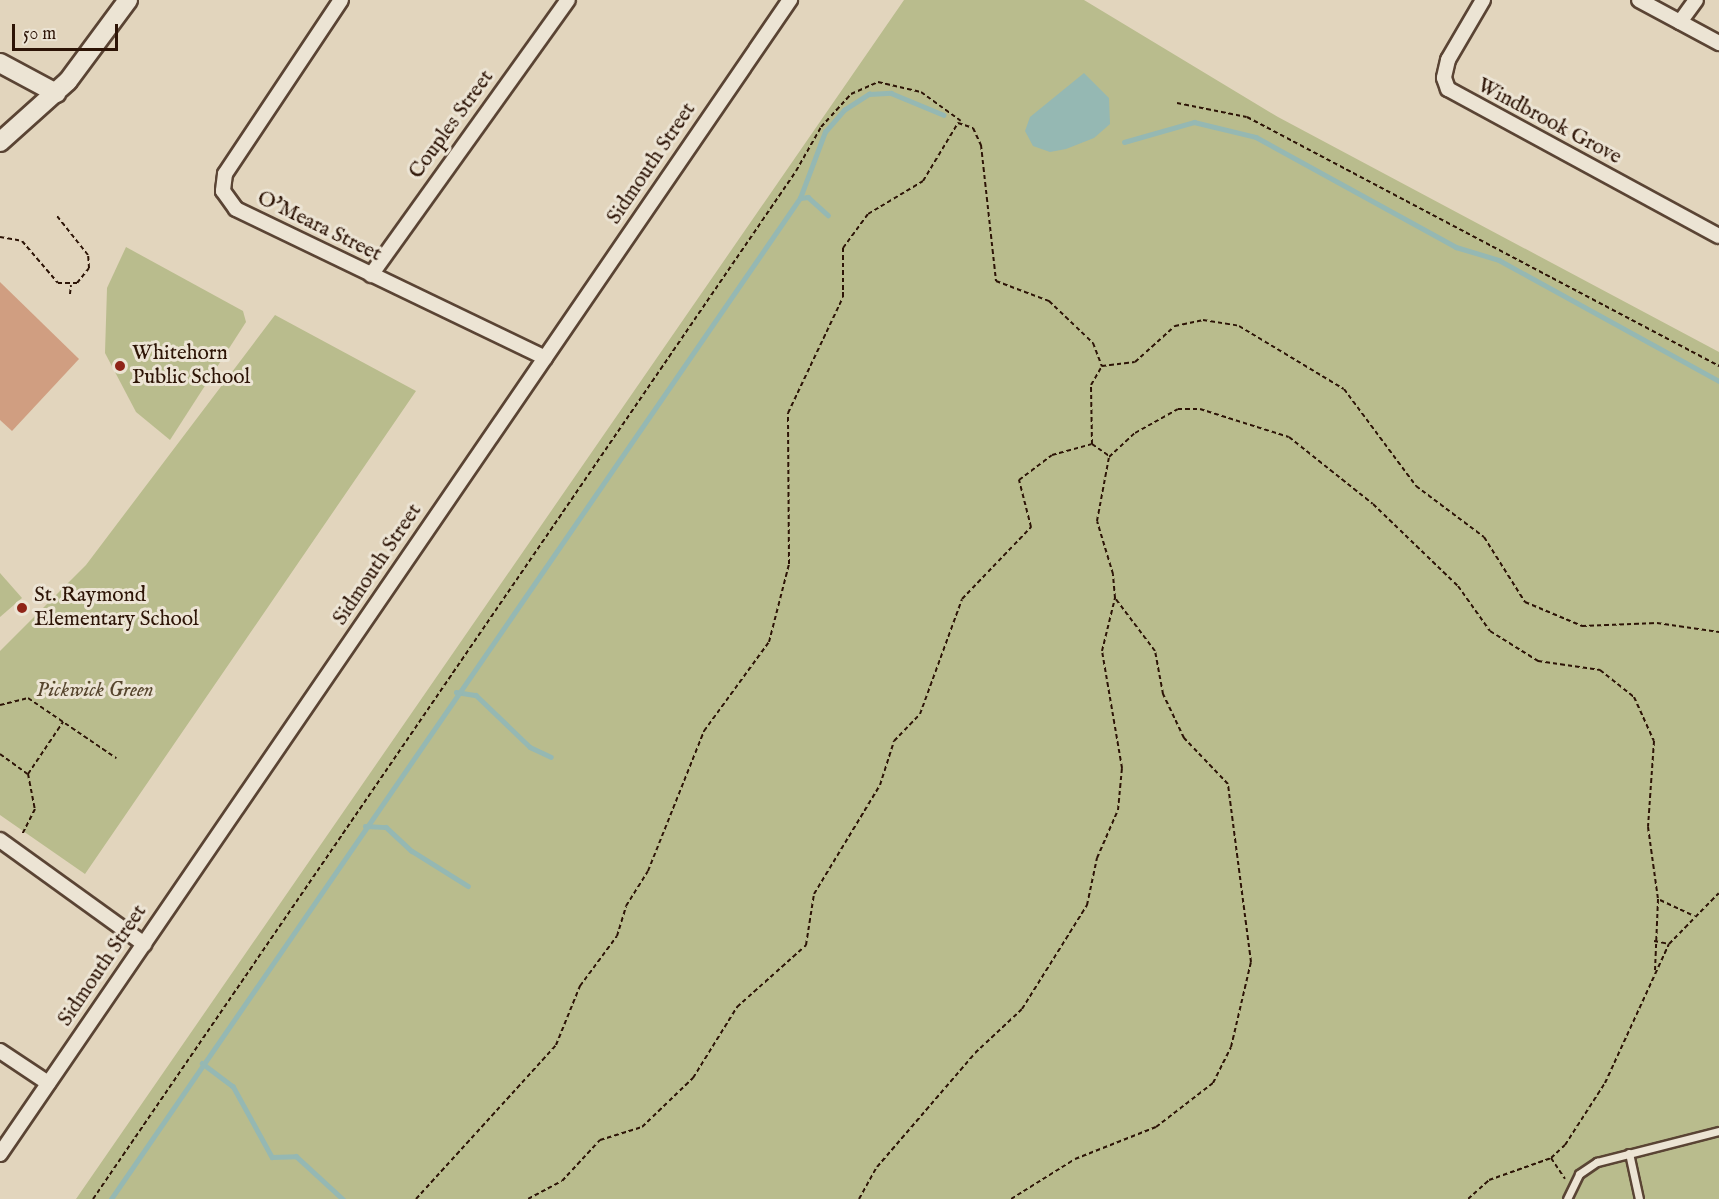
<!DOCTYPE html>
<html>
<head>
<meta charset="utf-8">
<style>
  body { margin:0 }
  #map { position:relative; width:1719px; height:1199px; overflow:hidden; background:#e2d5bd; font-family:"IM FELL English",serif }
  div>[style] { position:absolute }
  .green>* { inset:0; background:#b9bc8d }
  .water>* { inset:0; background:#95b8b3 }
  .stream>* { height:4.5px; margin:-2.25px; padding:0 2.25px; transform-origin:2.25px; border-radius:2.25px; background:#95b8b3 }
  .building>* { inset:0; background:#d09e81 }
  .path>* { height:2px; margin-top:-1px; transform-origin:0; background:repeating-linear-gradient(90deg,#2d1406 0 4.5px,transparent 0 7.5px) }
  .roads { filter:drop-shadow(2px 0 #5a4434) drop-shadow(-2px 0 #5a4434) drop-shadow(0 2px #5a4434) drop-shadow(0 -2px #5a4434) }
  .lane>* { height:7px; margin:-3.5px; padding:0 3.5px; transform-origin:3.5px; border-radius:3.5px; background:#ece4d4 }
  .street>* { height:14px; margin:-7px; padding:0 7px; transform-origin:7px; border-radius:7px; background:#ece4d4 }
  .secondary>* { height:18px; margin:-9px; padding:0 9px; transform-origin:9px; border-radius:9px; background:#ece4d4 }
  .dots>* { width:16px; height:16px; translate:-50% -50%; box-sizing:border-box; border:3px solid #ece4d4; border-radius:50% }
  span { translate:-50% -50%; white-space:nowrap; text-align:center; line-height:1.15; -webkit-text-stroke:6px #ece4d4; paint-order:stroke }
  .street-label { font-size:21px; color:#2d1406 }
  .poi-label { font-size:21px; color:#2d1406 }
  .left { translate:0 -50%; text-align:left }
  .park-label { font-size:21px; color:#57462e; font-style:italic }
  .scale { position:absolute; left:12px; top:24px; width:106px; height:27px; box-sizing:border-box; border:3px solid #2d1406; border-top:0; padding-left:8px; font-size:18px; line-height:21px; white-space:nowrap; color:#2d1406; -webkit-text-stroke:4px #ece4d4; paint-order:stroke }
</style>
</head>
<body>
<div id="map">
  <div class="green">
    <i style="clip-path:polygon(904px 0,1084px 0,1278px 117px,1719px 352px,1719px 1199px,76px 1199px)"></i>
    <i style="clip-path:polygon(126px 247px,243px 311px,246px 322px,170px 440px,136px 412px,105px 353px,107px 288px)"></i>
    <i style="clip-path:polygon(275px 315px,416px 391px,85px 874px,0 815px,0 651px,86px 565px)"></i>
    <i style="clip-path:polygon(0 573px,22px 598px,0 617px)"></i>
  </div>
  <div class="water">
    <i style="clip-path:polygon(1084px 73px,1109px 98px,1110px 124px,1094px 138px,1066px 149px,1050px 152px,1033px 146px,1025px 131px,1030px 117px)"></i>
  </div>
  <div class="stream">
    <i style="left:1124px;top:142px;width:73px;rotate:-15.9deg"></i>
    <i style="left:1194px;top:122px;width:64px;rotate:13.6deg"></i>
    <i style="left:1256px;top:137px;width:228px;rotate:28.8deg"></i>
    <i style="left:1456px;top:247px;width:45px;rotate:16.8deg"></i>
    <i style="left:1499px;top:260px;width:251px;rotate:28.8deg"></i>
    <i style="left:800px;top:198px;width:8px;rotate:-7deg"></i>
    <i style="left:808px;top:197px;width:27px;rotate:42deg"></i>
    <i style="left:456px;top:692px;width:20px;rotate:9deg"></i>
    <i style="left:476px;top:695px;width:75px;rotate:43.9deg"></i>
    <i style="left:530px;top:747px;width:23px;rotate:25deg"></i>
    <i style="left:365px;top:826px;width:21px;rotate:3deg"></i>
    <i style="left:386px;top:827px;width:35px;rotate:43deg"></i>
    <i style="left:412px;top:851px;width:66px;rotate:32deg"></i>
    <i style="left:202px;top:1063px;width:39px;rotate:37deg"></i>
    <i style="left:233px;top:1086px;width:81px;rotate:61.2deg"></i>
    <i style="left:272px;top:1157px;width:24px;rotate:-2deg"></i>
    <i style="left:296px;top:1156px;width:64px;rotate:42.5deg"></i>
    <i style="left:111px;top:1199px;width:1215px;rotate:-55.46deg"></i>
    <i style="left:800px;top:198px;width:71px;rotate:-69.3deg"></i>
    <i style="left:825px;top:132px;width:29px;rotate:-49deg"></i>
    <i style="left:844px;top:110px;width:30px;rotate:-33deg"></i>
    <i style="left:869px;top:94px;width:22px;rotate:-3deg"></i>
    <i style="left:891px;top:93px;width:57px;rotate:22.5deg"></i>
  </div>
  <div class="building">
    <i style="clip-path:polygon(0 282px,79px 359px,12px 431px,0 420px)"></i>
  </div>
  <div class="path">
    <i style="left:1177px;top:103px;width:71px;rotate:11.3deg"></i>
    <i style="left:1247px;top:117px;width:534px;rotate:27.81deg"></i>
    <i style="left:0;top:237px;width:22px;rotate:10deg"></i>
    <i style="left:22px;top:241px;width:55px;rotate:49.4deg"></i>
    <i style="left:58px;top:283px;width:19px"></i>
    <i style="left:77px;top:283px;width:19px;rotate:-51deg"></i>
    <i style="left:89px;top:268px;width:13px;rotate:-94deg"></i>
    <i style="left:88px;top:255px;width:50px;rotate:-128.5deg"></i>
    <i style="left:70px;top:294px;width:9px;rotate:-84deg"></i>
    <i style="left:1092px;top:444px;width:59px;rotate:-91deg"></i>
    <i style="left:1091px;top:385px;width:22px;rotate:-60deg"></i>
    <i style="left:1102px;top:366px;width:33px;rotate:-7deg"></i>
    <i style="left:1135px;top:362px;width:54px;rotate:-42deg"></i>
    <i style="left:1175px;top:326px;width:29px;rotate:-12deg"></i>
    <i style="left:1203px;top:320px;width:36px;rotate:9deg"></i>
    <i style="left:1239px;top:326px;width:122px;rotate:31deg"></i>
    <i style="left:1344px;top:389px;width:121px;rotate:53.4deg"></i>
    <i style="left:1416px;top:486px;width:85px;rotate:36.9deg"></i>
    <i style="left:1484px;top:537px;width:77px;rotate:57.8deg"></i>
    <i style="left:1525px;top:602px;width:62px;rotate:22.8deg"></i>
    <i style="left:1582px;top:626px;width:75px;rotate:-2.3deg"></i>
    <i style="left:1657px;top:623px;width:63px;rotate:8.3deg"></i>
    <i style="left:1092px;top:444px;width:21px;rotate:35deg"></i>
    <i style="left:0;top:705px;width:29px;rotate:-14deg"></i>
    <i style="left:28px;top:698px;width:107px;rotate:34.3deg"></i>
    <i style="left:0;top:754px;width:34px;rotate:36deg"></i>
    <i style="left:28px;top:774px;width:36px;rotate:79deg"></i>
    <i style="left:35px;top:809px;width:28px;rotate:117deg"></i>
    <i style="left:28px;top:774px;width:63px;rotate:-56.1deg"></i>
    <i style="left:1660px;top:900px;width:38px;rotate:25deg"></i>
    <i style="left:1654px;top:941px;width:15px;rotate:11deg"></i>
    <i style="left:1551px;top:1158px;width:25px;rotate:56deg"></i>
    <i style="left:93px;top:1199px;width:1245px;rotate:-55.63deg"></i>
    <i style="left:796px;top:171px;width:51px;rotate:-60.4deg"></i>
    <i style="left:821px;top:127px;width:45px;rotate:-47.7deg"></i>
    <i style="left:851px;top:94px;width:30px;rotate:-24deg"></i>
    <i style="left:878px;top:82px;width:44px;rotate:13.1deg"></i>
    <i style="left:921px;top:92px;width:49px;rotate:35.9deg"></i>
    <i style="left:416px;top:1199px;width:208px;rotate:-47.7deg"></i>
    <i style="left:556px;top:1045px;width:64px;rotate:-67.9deg"></i>
    <i style="left:580px;top:986px;width:62px;rotate:-53.5deg"></i>
    <i style="left:617px;top:936px;width:31px;rotate:-73deg"></i>
    <i style="left:626px;top:906px;width:41px;rotate:-57.8deg"></i>
    <i style="left:648px;top:871px;width:151px;rotate:-68.2deg"></i>
    <i style="left:704px;top:731px;width:110px;rotate:-53.9deg"></i>
    <i style="left:769px;top:642px;width:81px;rotate:-75.6deg"></i>
    <i style="left:789px;top:564px;width:151px;rotate:-90.4deg"></i>
    <i style="left:788px;top:413px;width:128px;rotate:-64.6deg"></i>
    <i style="left:843px;top:297px;width:49px;rotate:-90deg"></i>
    <i style="left:843px;top:248px;width:42px;rotate:-53.7deg"></i>
    <i style="left:868px;top:214px;width:64px;rotate:-31deg"></i>
    <i style="left:923px;top:181px;width:68px;rotate:-58.9deg"></i>
    <i style="left:958px;top:123px;width:16px;rotate:18deg"></i>
    <i style="left:973px;top:128px;width:19px;rotate:65deg"></i>
    <i style="left:981px;top:145px;width:137px;rotate:83.7deg"></i>
    <i style="left:996px;top:281px;width:57px;rotate:20.7deg"></i>
    <i style="left:1049px;top:301px;width:61px;rotate:43.7deg"></i>
    <i style="left:1093px;top:343px;width:25px;rotate:69deg"></i>
    <i style="left:528px;top:1199px;width:38px;rotate:-28deg"></i>
    <i style="left:562px;top:1181px;width:56px;rotate:-47.2deg"></i>
    <i style="left:600px;top:1140px;width:44px;rotate:-17.2deg"></i>
    <i style="left:642px;top:1127px;width:71px;rotate:-43.9deg"></i>
    <i style="left:693px;top:1078px;width:84px;rotate:-58.2deg"></i>
    <i style="left:737px;top:1007px;width:93px;rotate:-41.9deg"></i>
    <i style="left:806px;top:945px;width:52px;rotate:-81.1deg"></i>
    <i style="left:814px;top:894px;width:127px;rotate:-58.8deg"></i>
    <i style="left:880px;top:785px;width:46px;rotate:-72.3deg"></i>
    <i style="left:894px;top:741px;width:37px;rotate:-46deg"></i>
    <i style="left:920px;top:714px;width:122px;rotate:-69.9deg"></i>
    <i style="left:962px;top:599px;width:100px;rotate:-46.2deg"></i>
    <i style="left:1031px;top:527px;width:49px;rotate:-104.3deg"></i>
    <i style="left:1019px;top:480px;width:41px;rotate:-37.1deg"></i>
    <i style="left:1052px;top:455px;width:41px;rotate:-15.4deg"></i>
    <i style="left:859px;top:1199px;width:37px;rotate:-61deg"></i>
    <i style="left:877px;top:1167px;width:150px;rotate:-49.3deg"></i>
    <i style="left:975px;top:1053px;width:64px;rotate:-43.1deg"></i>
    <i style="left:1022px;top:1009px;width:123px;rotate:-58deg"></i>
    <i style="left:1087px;top:905px;width:48px;rotate:-78deg"></i>
    <i style="left:1097px;top:858px;width:52px;rotate:-66.4deg"></i>
    <i style="left:1118px;top:810px;width:42px;rotate:-84.6deg"></i>
    <i style="left:1122px;top:768px;width:119px;rotate:-99.7deg"></i>
    <i style="left:1102px;top:651px;width:55px;rotate:-76.2deg"></i>
    <i style="left:1115px;top:598px;width:24px;rotate:-95deg"></i>
    <i style="left:1113px;top:574px;width:55px;rotate:-106.8deg"></i>
    <i style="left:1097px;top:521px;width:65px;rotate:-79.4deg"></i>
    <i style="left:1109px;top:457px;width:35px;rotate:-43deg"></i>
    <i style="left:1135px;top:433px;width:49px;rotate:-29.2deg"></i>
    <i style="left:1178px;top:409px;width:22px"></i>
    <i style="left:1200px;top:409px;width:93px;rotate:17.5deg"></i>
    <i style="left:1289px;top:437px;width:107px;rotate:38.6deg"></i>
    <i style="left:1373px;top:504px;width:118px;rotate:44deg"></i>
    <i style="left:1458px;top:586px;width:55px;rotate:54.6deg"></i>
    <i style="left:1490px;top:631px;width:57px;rotate:32deg"></i>
    <i style="left:1538px;top:661px;width:63px;rotate:8.3deg"></i>
    <i style="left:1600px;top:670px;width:43px;rotate:38.5deg"></i>
    <i style="left:1634px;top:697px;width:48px;rotate:65.6deg"></i>
    <i style="left:1654px;top:741px;width:86px;rotate:94deg"></i>
    <i style="left:1648px;top:827px;width:73px;rotate:82.1deg"></i>
    <i style="left:1658px;top:899px;width:71px;rotate:92.4deg"></i>
    <i style="left:1011px;top:1199px;width:75px;rotate:-32deg"></i>
    <i style="left:1075px;top:1159px;width:87px;rotate:-21.6deg"></i>
    <i style="left:1156px;top:1127px;width:72px;rotate:-37.7deg"></i>
    <i style="left:1213px;top:1083px;width:40px;rotate:-63.4deg"></i>
    <i style="left:1231px;top:1047px;width:87px;rotate:-76.8deg"></i>
    <i style="left:1251px;top:962px;width:179px;rotate:-97.4deg"></i>
    <i style="left:1228px;top:784px;width:64px;rotate:-133.7deg"></i>
    <i style="left:1184px;top:738px;width:49px;rotate:-115.5deg"></i>
    <i style="left:1163px;top:694px;width:44px;rotate:-100.5deg"></i>
    <i style="left:1155px;top:651px;width:66px;rotate:-127deg"></i>
    <i style="left:1468px;top:1199px;width:28px;rotate:-42deg"></i>
    <i style="left:1489px;top:1180px;width:66px;rotate:-19.5deg"></i>
    <i style="left:1551px;top:1158px;width:19px;rotate:-43deg"></i>
    <i style="left:1565px;top:1145px;width:74px;rotate:-57.2deg"></i>
    <i style="left:1605px;top:1083px;width:153px;rotate:-65.3deg"></i>
    <i style="left:1669px;top:944px;width:71px;rotate:-45.6deg"></i>
  </div>
  <div class="roads">
    <div class="lane">
      <i style="left:1629px;top:1153px;width:47px;rotate:77.7deg"></i>
      <i style="left:1567px;top:1199px;width:28px;rotate:-64deg"></i>
      <i style="left:1579px;top:1174px;width:22px;rotate:-34deg"></i>
      <i style="left:1597px;top:1162px;width:126px;rotate:-14.3deg"></i>
    </div>
    <div class="street">
      <i style="left:341px;top:0;width:209px;rotate:123.7deg"></i>
      <i style="left:225px;top:174px;width:17px;rotate:97deg"></i>
      <i style="left:223px;top:191px;width:22px;rotate:54deg"></i>
      <i style="left:236px;top:209px;width:343px;rotate:25.7deg"></i>
      <i style="left:1483px;top:0;width:69px;rotate:120.3deg"></i>
      <i style="left:1448px;top:60px;width:18px;rotate:103deg"></i>
      <i style="left:1444px;top:78px;width:12px;rotate:70deg"></i>
      <i style="left:1448px;top:89px;width:308px;rotate:28.5deg"></i>
      <i style="left:1639px;top:0;width:91px;rotate:28.3deg"></i>
      <i style="left:1680px;top:22px;width:27px;rotate:-54deg"></i>
      <i style="left:371px;top:275px;width:338px;rotate:-54.4deg"></i>
      <i style="left:0;top:840px;width:178px;rotate:35.8deg"></i>
      <i style="left:0;top:1051px;width:58px;rotate:33.7deg"></i>
      <i style="left:0;top:1154px;width:1399px;rotate:-55.61deg"></i>
    </div>
    <div class="secondary">
      <i style="left:0;top:63px;width:64px;rotate:28.2deg"></i>
      <i style="left:0;top:142px;width:91px;rotate:-41.9deg"></i>
      <i style="left:68px;top:81px;width:101px;rotate:-53.5deg"></i>
    </div>
  </div>
  <div class="dots">
    <i style="left:120px;top:366px;background:#8f2418"></i>
    <i style="left:22px;top:608px;background:#8f2418"></i>
  </div>
  <div class="street-label">
    <span style="left:1549px;top:122px;rotate:28deg">Windbrook Grove</span>
    <span style="left:452px;top:125px;rotate:-54deg">Couples Street</span>
    <span style="left:652px;top:164px;rotate:-56deg">Sidmouth Street</span>
    <span style="left:319px;top:227px;rotate:26deg">O'Meara Street</span>
    <span style="left:378px;top:565px;rotate:-56deg">Sidmouth Street</span>
    <span style="left:103px;top:966px;rotate:-56deg">Sidmouth Street</span>
  </div>
  <div class="poi-label">
    <span class="left" style="left:132px;top:366px">Whitehorn<br>Public School</span>
    <span class="left" style="left:34px;top:608px">St. Raymond<br>Elementary School</span>
  </div>
  <div class="park-label">
    <span style="left:95px;top:691px">Pickwick Green</span>
  </div>
  <div class="scale">50 m</div>
</div>
</body>
</html>
